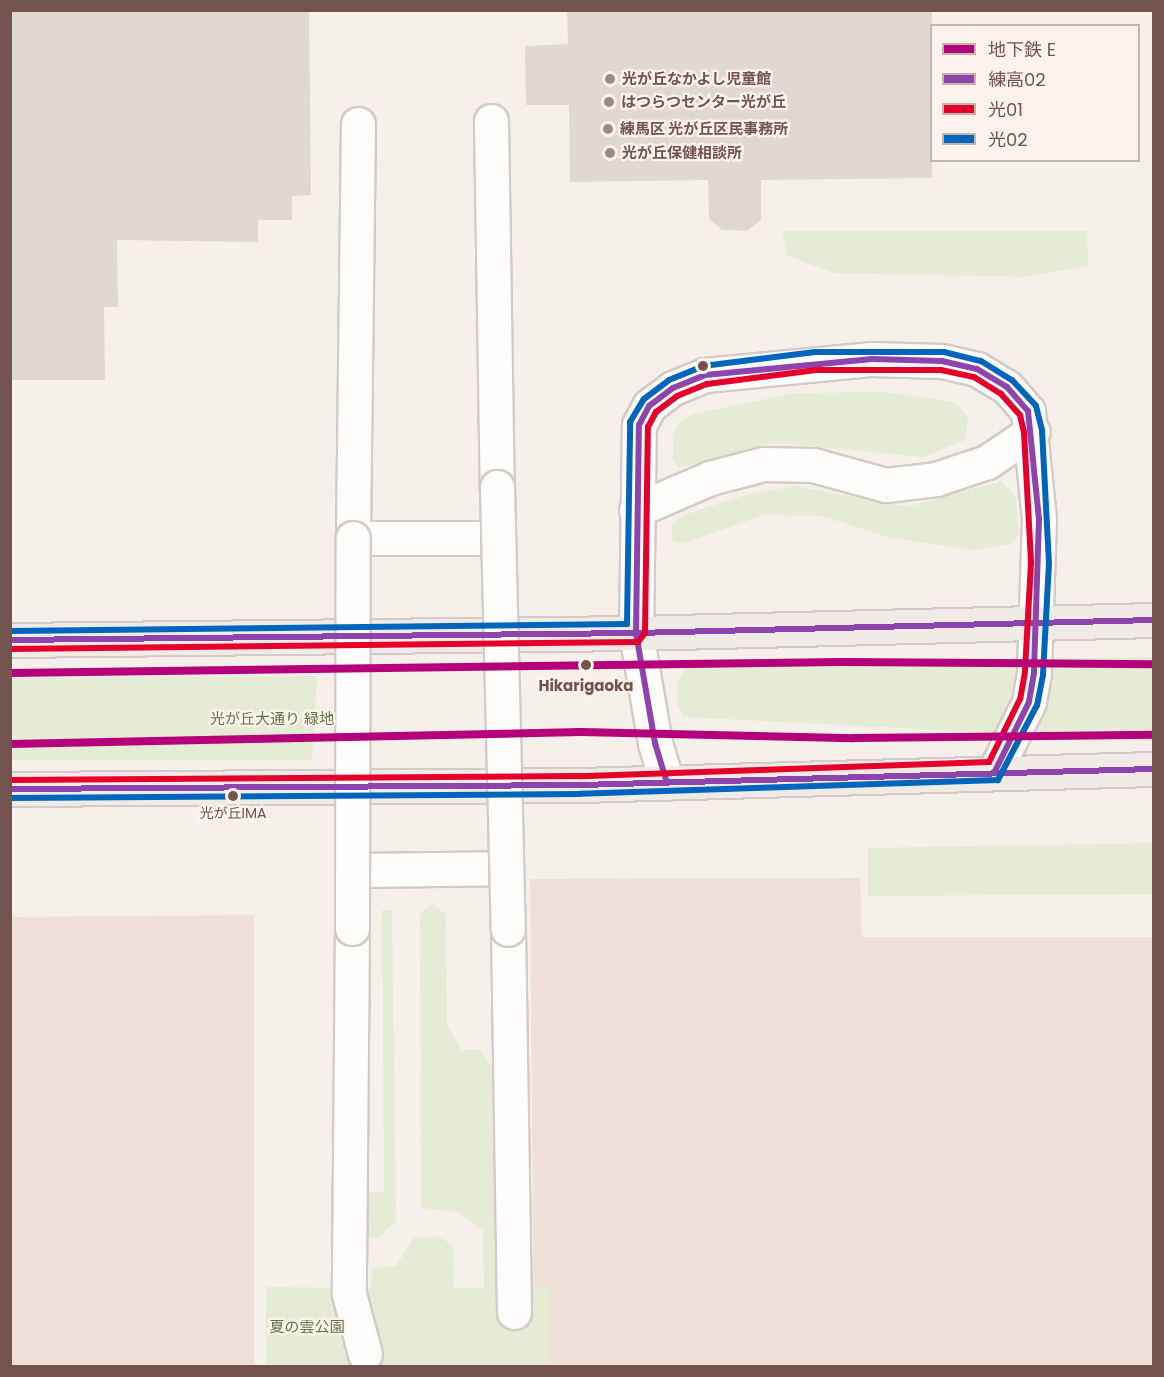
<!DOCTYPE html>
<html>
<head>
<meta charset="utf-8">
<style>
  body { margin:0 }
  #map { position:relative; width:1164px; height:1377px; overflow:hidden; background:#f6f0eb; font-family:Poppins,"Noto Sans JP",sans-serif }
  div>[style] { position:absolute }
  .residential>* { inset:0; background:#efe1d9 }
  .green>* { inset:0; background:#e6ebd6 }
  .building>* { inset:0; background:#e2d8d2 }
  .roads { filter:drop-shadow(2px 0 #d4cbc8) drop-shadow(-2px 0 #d4cbc8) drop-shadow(0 2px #d4cbc8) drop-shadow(0 -2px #d4cbc8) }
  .minor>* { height:33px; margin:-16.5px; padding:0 16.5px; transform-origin:16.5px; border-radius:16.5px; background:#fefdfc }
  .major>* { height:33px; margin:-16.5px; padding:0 16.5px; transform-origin:16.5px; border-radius:16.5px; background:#f1ebe6 }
  .bridges { filter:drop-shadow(2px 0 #d4cbc8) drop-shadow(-2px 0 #d4cbc8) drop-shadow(0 2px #d4cbc8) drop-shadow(0 -2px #d4cbc8) }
  .minor-bridge>* { height:33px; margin:-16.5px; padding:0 16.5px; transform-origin:16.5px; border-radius:16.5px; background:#fefdfc }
  .bus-1>* { height:6px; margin:-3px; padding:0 3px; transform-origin:3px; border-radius:3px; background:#8e44ad }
  .bus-2>* { height:6px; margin:-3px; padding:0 3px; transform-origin:3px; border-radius:3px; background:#e4002b }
  .bus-3>* { height:6px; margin:-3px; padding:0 3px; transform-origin:3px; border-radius:3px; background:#0065bd }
  .metro-1>* { height:8px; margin:-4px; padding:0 4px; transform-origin:4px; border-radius:4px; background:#b6007a }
  .dots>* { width:16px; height:16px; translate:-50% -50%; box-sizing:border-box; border:3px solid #fef3ec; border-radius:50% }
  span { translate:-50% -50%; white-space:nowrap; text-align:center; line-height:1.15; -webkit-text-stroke:4.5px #fef3ec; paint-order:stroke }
  .bus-label { font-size:14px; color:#72534d }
  .poi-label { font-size:15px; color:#72534d; font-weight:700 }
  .left { translate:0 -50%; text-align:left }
  .stop-label { font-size:15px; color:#72534d; font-weight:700 }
  .park-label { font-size:15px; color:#5e7745 }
  .frame { position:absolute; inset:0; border:12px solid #72534d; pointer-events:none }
  .legend { position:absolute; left:930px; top:24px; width:210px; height:138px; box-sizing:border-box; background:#fef3ec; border:2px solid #c6b3ac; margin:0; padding:8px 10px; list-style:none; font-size:18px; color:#72534d }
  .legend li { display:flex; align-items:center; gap:12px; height:30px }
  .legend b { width:30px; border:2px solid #c6b3ac }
</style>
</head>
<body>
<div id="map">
  <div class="residential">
    <i style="clip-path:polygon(860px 878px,862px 937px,1153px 937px,1153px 1366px,534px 1366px,530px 879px)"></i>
    <i style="clip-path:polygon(254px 915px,254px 1366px,11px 1366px,11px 917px)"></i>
  </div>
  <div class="green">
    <i style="clip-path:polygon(782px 231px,1087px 231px,1088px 265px,1025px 277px,833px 273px,787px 255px)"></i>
    <i style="clip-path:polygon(885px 392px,954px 402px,968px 417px,965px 440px,923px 457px,775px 443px,679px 468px,673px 460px,673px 436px,678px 423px,694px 414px,795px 393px)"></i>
    <i style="clip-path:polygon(1001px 481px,1016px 497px,1018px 536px,1011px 544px,974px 550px,891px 538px,822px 516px,763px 515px,682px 544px,672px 540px,672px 523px,684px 515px,748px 494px,796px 486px,907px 507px)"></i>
    <i style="clip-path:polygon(1153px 657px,1153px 741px,684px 717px,677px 704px,678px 681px,690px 662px)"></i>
    <i style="clip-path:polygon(317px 676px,312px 760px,11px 760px,11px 678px)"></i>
    <i style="clip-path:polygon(1153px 843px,1153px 894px,868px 896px,868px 848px)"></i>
    <i style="clip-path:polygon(432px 904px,446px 914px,447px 1026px,462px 1050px,481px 1050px,492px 1067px,501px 1288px,550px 1287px,550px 1366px,266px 1366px,266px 1287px,371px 1288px,372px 1268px,396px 1266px,414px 1238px,437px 1236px,453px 1245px,454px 1288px,484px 1288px,483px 1231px,458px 1212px,421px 1208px,420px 913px)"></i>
    <i style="clip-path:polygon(382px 910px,392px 910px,396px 1221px,377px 1239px,366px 1236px,365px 1193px,384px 1192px)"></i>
  </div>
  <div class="building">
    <i style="clip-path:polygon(10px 10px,309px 10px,311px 195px,292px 196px,292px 220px,258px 220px,258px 242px,117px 240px,118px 307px,104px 307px,105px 380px,10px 380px)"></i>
    <i style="clip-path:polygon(567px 10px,932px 10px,932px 178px,761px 180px,761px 220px,747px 231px,722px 230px,709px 219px,708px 180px,570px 182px,569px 105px,526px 105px,525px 46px,568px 44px)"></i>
  </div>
  <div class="roads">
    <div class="minor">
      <i style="left:491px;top:121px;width:366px;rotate:89.1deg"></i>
      <i style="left:358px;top:124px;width:414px;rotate:90.7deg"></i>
      <i style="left:353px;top:538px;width:145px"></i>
      <i style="left:636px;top:510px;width:81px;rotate:-23.4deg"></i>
      <i style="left:710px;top:478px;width:55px;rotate:-14.8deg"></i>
      <i style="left:763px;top:464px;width:50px;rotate:1.1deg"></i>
      <i style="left:813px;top:465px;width:76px;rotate:15.3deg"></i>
      <i style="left:886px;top:485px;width:50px;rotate:-6.8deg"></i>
      <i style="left:936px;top:479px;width:54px;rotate:-18.4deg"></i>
      <i style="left:987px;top:462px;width:55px;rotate:-34deg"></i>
      <i style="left:667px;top:783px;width:42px;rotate:-106.7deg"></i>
      <i style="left:655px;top:743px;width:112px;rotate:-99.8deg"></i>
      <i style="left:636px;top:633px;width:208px;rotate:-89.2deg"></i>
      <i style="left:639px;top:425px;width:21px;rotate:-62deg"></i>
      <i style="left:649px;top:406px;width:30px;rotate:-37deg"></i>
      <i style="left:673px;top:388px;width:35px;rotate:-22deg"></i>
      <i style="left:705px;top:375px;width:168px;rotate:-5.5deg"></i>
      <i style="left:872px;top:359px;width:70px;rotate:1.6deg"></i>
      <i style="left:942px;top:361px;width:36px;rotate:13deg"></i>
      <i style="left:977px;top:369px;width:35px;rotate:31deg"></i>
      <i style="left:1007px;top:387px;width:32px;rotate:49deg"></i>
      <i style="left:1028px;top:411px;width:109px;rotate:84.2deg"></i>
      <i style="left:1039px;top:519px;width:154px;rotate:91.9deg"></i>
      <i style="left:1034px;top:673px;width:29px;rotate:100deg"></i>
      <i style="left:1029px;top:702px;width:77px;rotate:116.2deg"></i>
      <i style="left:352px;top:870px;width:154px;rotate:-0.7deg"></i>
      <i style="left:352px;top:928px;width:366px;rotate:90.5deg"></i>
      <i style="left:349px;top:1294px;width:62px;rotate:75.1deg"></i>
      <i style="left:508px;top:929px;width:383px;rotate:89.1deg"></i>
    </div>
    <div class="major">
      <i style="left:10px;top:640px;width:626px;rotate:-0.64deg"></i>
      <i style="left:636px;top:633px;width:518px;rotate:-1.44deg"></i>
      <i style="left:10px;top:789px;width:570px;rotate:-0.4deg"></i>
      <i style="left:580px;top:785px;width:574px;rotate:-1.6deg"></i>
    </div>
  </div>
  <div class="bridges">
    <div class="minor-bridge">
      <i style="left:497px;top:487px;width:442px;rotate:88.6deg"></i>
      <i style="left:352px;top:928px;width:390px;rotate:-89.9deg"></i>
    </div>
  </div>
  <div class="bus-1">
    <i style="left:10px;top:640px;width:626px;rotate:-0.64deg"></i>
    <i style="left:636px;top:633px;width:518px;rotate:-1.44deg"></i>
    <i style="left:667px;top:783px;width:42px;rotate:-106.7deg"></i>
    <i style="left:655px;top:743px;width:112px;rotate:-99.8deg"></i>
    <i style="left:636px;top:633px;width:208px;rotate:-89.2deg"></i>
    <i style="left:639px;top:425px;width:21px;rotate:-62deg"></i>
    <i style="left:649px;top:406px;width:30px;rotate:-37deg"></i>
    <i style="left:673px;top:388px;width:35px;rotate:-22deg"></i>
    <i style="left:705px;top:375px;width:168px;rotate:-5.5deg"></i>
    <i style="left:872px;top:359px;width:70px;rotate:1.6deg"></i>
    <i style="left:942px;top:361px;width:36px;rotate:13deg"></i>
    <i style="left:977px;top:369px;width:35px;rotate:31deg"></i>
    <i style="left:1007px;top:387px;width:32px;rotate:49deg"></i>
    <i style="left:1028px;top:411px;width:109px;rotate:84.2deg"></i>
    <i style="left:1039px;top:519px;width:154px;rotate:91.9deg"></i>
    <i style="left:1034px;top:673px;width:29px;rotate:100deg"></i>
    <i style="left:1029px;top:702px;width:77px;rotate:116.2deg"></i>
    <i style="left:10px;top:789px;width:570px;rotate:-0.4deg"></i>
    <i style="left:580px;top:785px;width:574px;rotate:-1.6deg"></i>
  </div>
  <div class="bus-2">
    <i style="left:10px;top:649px;width:628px;rotate:-0.64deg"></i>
    <i style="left:638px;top:642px;width:11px;rotate:-52deg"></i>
    <i style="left:645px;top:633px;width:206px;rotate:-89.2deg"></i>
    <i style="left:648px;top:427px;width:17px;rotate:-62deg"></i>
    <i style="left:656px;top:412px;width:26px;rotate:-37deg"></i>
    <i style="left:677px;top:396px;width:32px;rotate:-22deg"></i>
    <i style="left:707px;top:384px;width:110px;rotate:-7.3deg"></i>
    <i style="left:816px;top:370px;width:125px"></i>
    <i style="left:941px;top:370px;width:34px;rotate:12deg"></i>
    <i style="left:974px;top:377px;width:32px;rotate:32deg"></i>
    <i style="left:1001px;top:394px;width:28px;rotate:48deg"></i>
    <i style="left:1020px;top:415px;width:17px;rotate:77deg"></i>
    <i style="left:1024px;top:432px;width:131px;rotate:86.9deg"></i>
    <i style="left:1031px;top:563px;width:109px;rotate:93.2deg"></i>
    <i style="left:1025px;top:672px;width:27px;rotate:100deg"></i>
    <i style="left:1020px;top:699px;width:70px;rotate:116.2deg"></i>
    <i style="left:989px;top:762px;width:409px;rotate:178deg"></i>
    <i style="left:580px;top:776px;width:570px;rotate:179.6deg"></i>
  </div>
  <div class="bus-3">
    <i style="left:10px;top:631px;width:617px;rotate:-0.65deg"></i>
    <i style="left:627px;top:624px;width:202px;rotate:-89.1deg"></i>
    <i style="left:630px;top:422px;width:27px;rotate:-59deg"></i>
    <i style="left:644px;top:399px;width:31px;rotate:-37deg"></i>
    <i style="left:669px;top:380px;width:37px;rotate:-22deg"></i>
    <i style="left:703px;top:366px;width:113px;rotate:-7.1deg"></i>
    <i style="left:815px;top:352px;width:129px"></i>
    <i style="left:944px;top:352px;width:38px;rotate:14deg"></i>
    <i style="left:981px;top:361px;width:36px;rotate:32deg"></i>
    <i style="left:1012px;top:380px;width:35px;rotate:47deg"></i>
    <i style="left:1036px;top:406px;width:25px;rotate:76deg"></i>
    <i style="left:1042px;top:430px;width:133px;rotate:87deg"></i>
    <i style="left:1049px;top:563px;width:112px;rotate:93.1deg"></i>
    <i style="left:1043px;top:675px;width:31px;rotate:101deg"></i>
    <i style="left:1037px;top:705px;width:85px;rotate:117.5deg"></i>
    <i style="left:998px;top:780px;width:418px;rotate:178.1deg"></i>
    <i style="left:580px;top:794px;width:570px;rotate:179.6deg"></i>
  </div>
  <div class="metro-1">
    <i style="left:10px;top:673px;width:831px;rotate:-0.76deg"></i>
    <i style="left:841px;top:662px;width:313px;rotate:0.4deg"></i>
    <i style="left:10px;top:744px;width:571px;rotate:-1.2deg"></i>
    <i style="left:581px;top:732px;width:273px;rotate:1.3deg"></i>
    <i style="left:854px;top:738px;width:300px;rotate:-0.6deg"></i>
  </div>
  <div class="dots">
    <i style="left:610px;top:79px;background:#a08a84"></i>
    <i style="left:609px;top:102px;background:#a08a84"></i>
    <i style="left:608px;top:129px;background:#a08a84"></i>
    <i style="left:610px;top:153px;background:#a08a84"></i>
    <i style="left:703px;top:366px;background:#72534d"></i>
    <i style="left:586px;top:665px;background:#72534d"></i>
    <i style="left:233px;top:796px;background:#72534d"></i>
  </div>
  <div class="bus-label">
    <span style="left:233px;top:813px">光が丘IMA</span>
  </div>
  <div class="poi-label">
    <span class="left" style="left:622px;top:79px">光が丘なかよし児童館</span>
    <span class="left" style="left:621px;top:102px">はつらつセンター光が丘</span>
    <span class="left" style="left:620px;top:129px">練馬区 光が丘区民事務所</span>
    <span class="left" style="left:622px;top:153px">光が丘保健相談所</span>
  </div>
  <div class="stop-label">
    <span style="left:586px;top:686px">Hikarigaoka</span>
  </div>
  <div class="park-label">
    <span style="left:272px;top:719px">光が丘大通り 緑地</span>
    <span style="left:307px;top:1327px">夏の雲公園</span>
  </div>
  <div class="frame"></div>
  <ul class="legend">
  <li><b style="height:8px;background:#b6007a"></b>地下鉄 E</li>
  <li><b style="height:8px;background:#8e44ad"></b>練高02</li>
  <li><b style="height:8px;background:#e4002b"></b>光01</li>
  <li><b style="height:8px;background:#0065bd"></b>光02</li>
  </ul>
</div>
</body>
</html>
